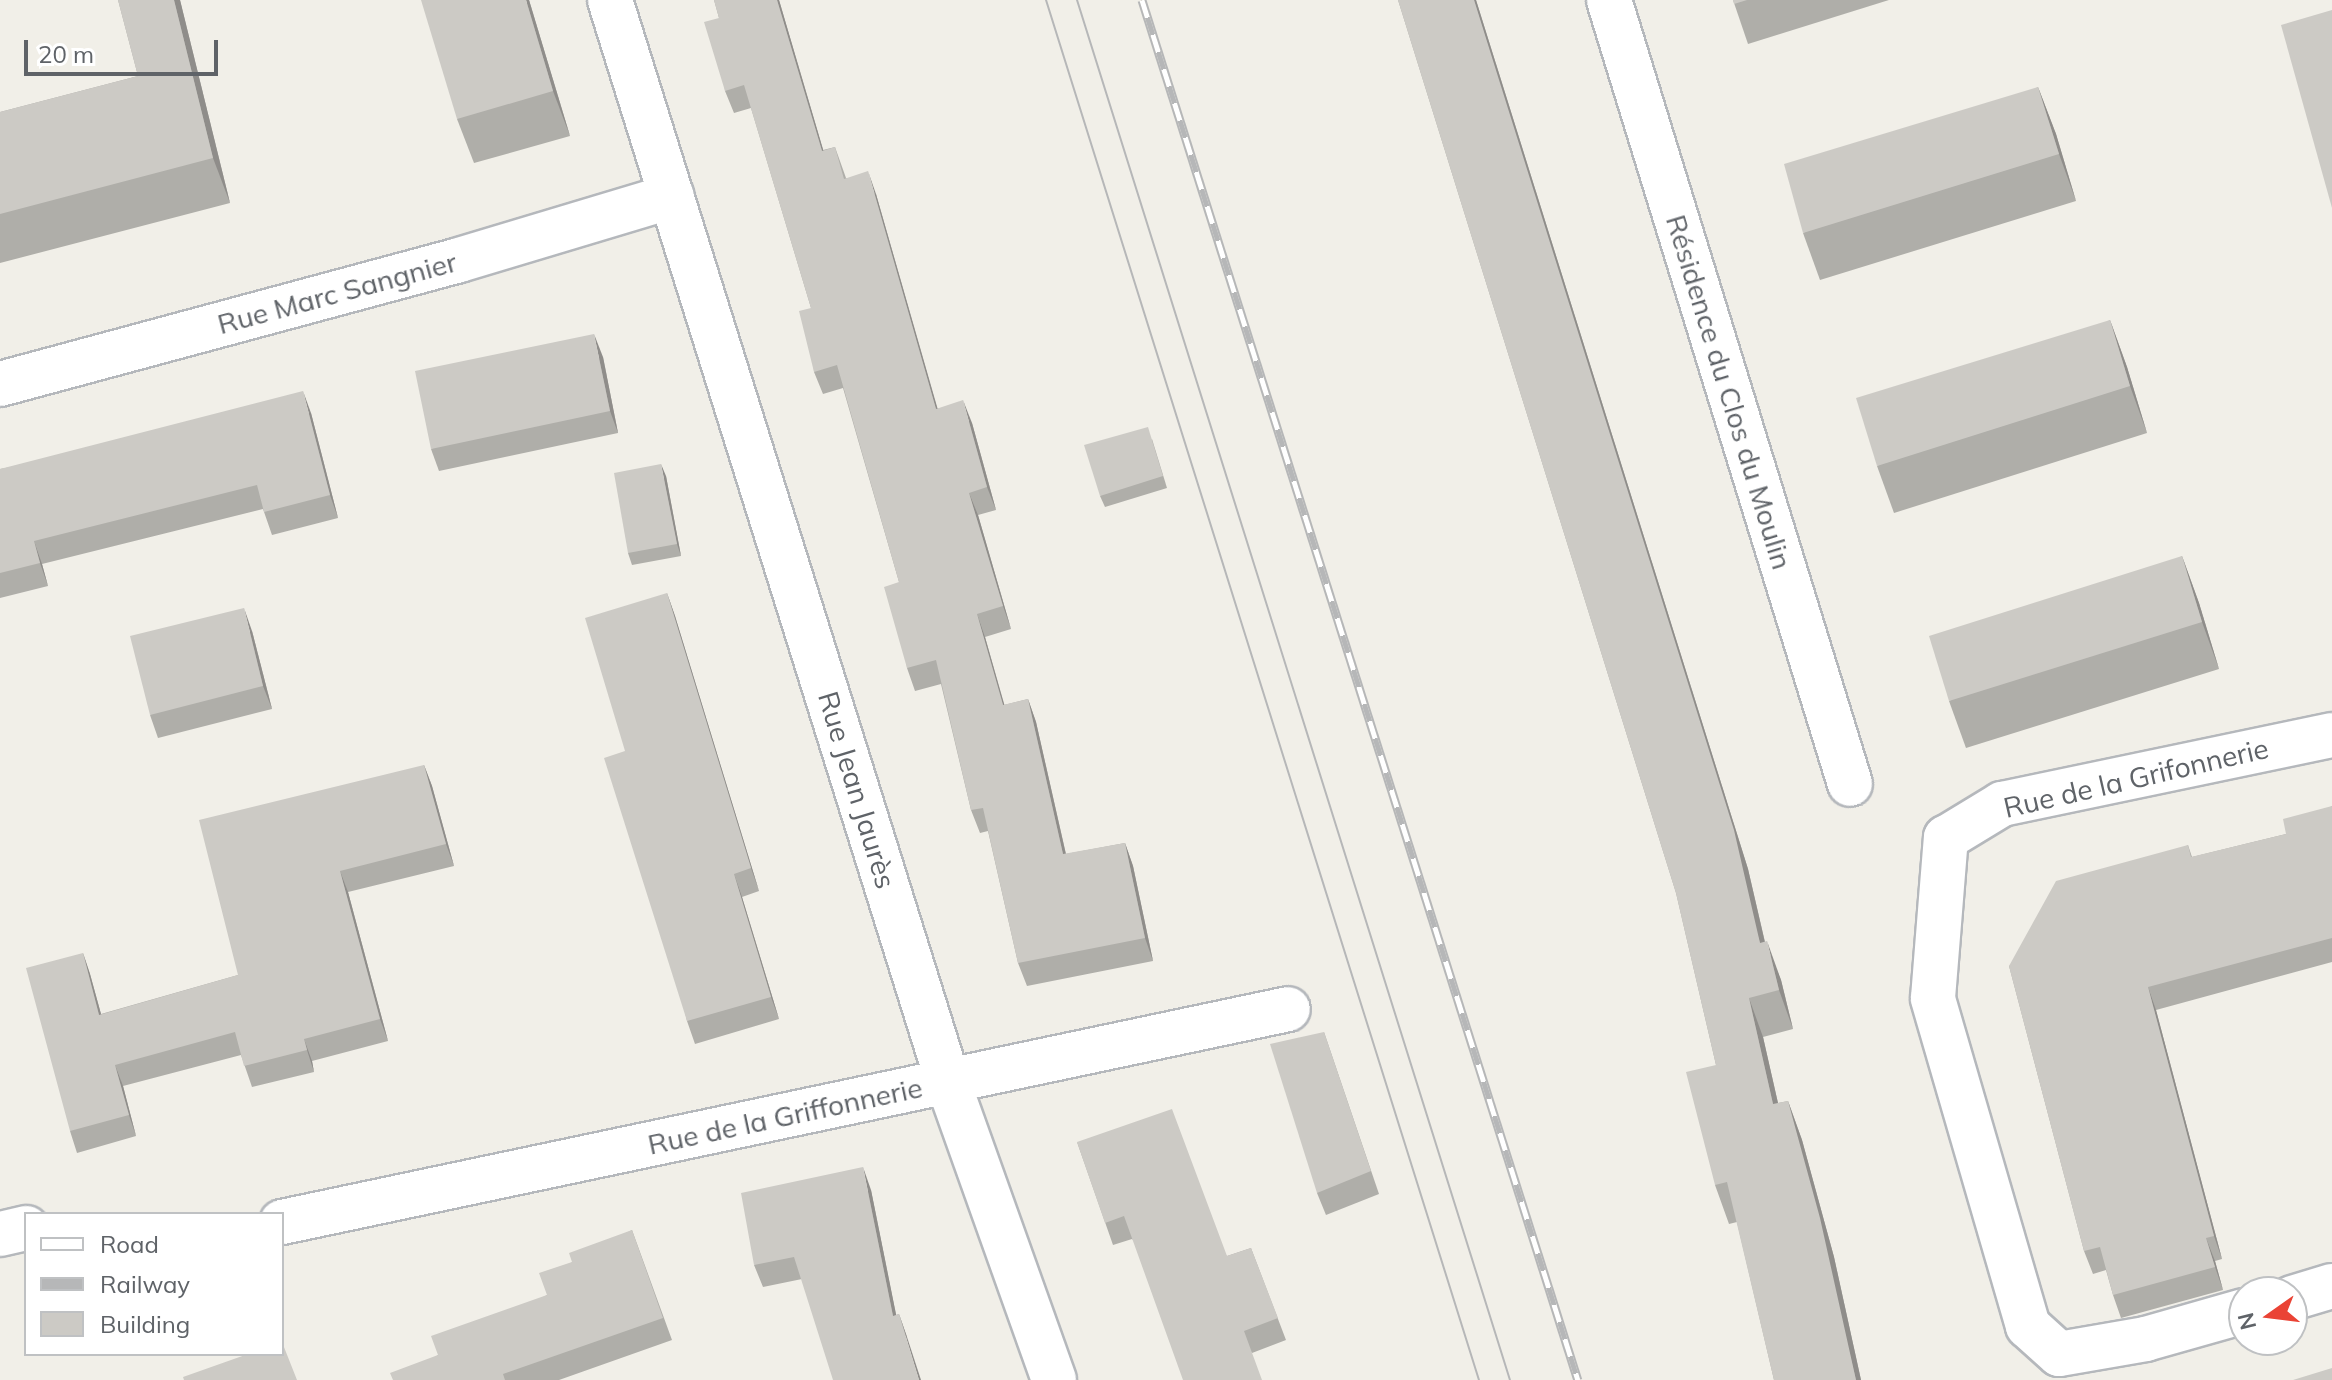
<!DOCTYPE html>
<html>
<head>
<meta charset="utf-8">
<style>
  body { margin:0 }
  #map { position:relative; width:2332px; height:1380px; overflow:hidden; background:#f1efe8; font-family:Mulish,sans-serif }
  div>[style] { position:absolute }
  .roads { filter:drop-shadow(2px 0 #b5b8bc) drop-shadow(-2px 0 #b5b8bc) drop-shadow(0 2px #b5b8bc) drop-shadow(0 -2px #b5b8bc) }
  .minor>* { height:44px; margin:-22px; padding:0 22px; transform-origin:22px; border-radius:22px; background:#fff }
  .tram>* { height:2px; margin:-1px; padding:0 1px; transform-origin:1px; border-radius:1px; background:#b6b7b8 }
  .rail>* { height:9px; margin-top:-4.5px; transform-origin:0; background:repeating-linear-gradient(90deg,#fff 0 18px,#b6b7b8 0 36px); box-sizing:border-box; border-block:2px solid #b6b7b8 }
  .wall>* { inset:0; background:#afaea9 }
  .shaded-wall>* { inset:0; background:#8f8d8a }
  .building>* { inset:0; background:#cccac5 }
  span { translate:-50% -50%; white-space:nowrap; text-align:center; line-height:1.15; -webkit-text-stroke:8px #fff; paint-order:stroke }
  .street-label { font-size:28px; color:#5f6368 }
  .legend { position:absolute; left:24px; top:1212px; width:260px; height:144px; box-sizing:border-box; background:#fff; border:2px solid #bfc1c3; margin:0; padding:10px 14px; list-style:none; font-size:24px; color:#5f6368 }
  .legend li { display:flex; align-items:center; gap:16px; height:40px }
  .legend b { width:40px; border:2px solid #bfc1c3 }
  .north { position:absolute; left:2228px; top:1276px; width:80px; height:80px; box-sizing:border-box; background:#fff; border:2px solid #bfc1c3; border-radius:50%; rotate:256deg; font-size:22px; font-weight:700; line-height:32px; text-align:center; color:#5f6368 }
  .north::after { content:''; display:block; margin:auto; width:28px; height:36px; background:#ea4335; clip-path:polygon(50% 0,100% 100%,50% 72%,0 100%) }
  .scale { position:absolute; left:24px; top:40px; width:194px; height:36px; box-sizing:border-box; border:4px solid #5f6368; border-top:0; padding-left:10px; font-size:24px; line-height:28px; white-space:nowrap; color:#5f6368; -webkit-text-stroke:6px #fff; paint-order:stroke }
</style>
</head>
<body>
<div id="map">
  <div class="roads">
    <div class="minor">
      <i style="left:610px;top:0;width:1134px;rotate:72.65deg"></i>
      <i style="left:948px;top:1082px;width:316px;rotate:70.4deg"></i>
      <i style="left:1609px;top:0;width:820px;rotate:72.91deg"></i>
      <i style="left:0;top:384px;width:475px;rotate:-15.1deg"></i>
      <i style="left:459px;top:260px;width:222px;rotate:-16.7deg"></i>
      <i style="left:282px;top:1222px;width:1028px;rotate:-11.95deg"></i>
      <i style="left:0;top:1234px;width:27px;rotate:-13deg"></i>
      <i style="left:2292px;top:1298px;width:42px;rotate:-16.7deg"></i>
      <i style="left:2244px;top:1311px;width:102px;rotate:164.1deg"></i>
      <i style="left:2146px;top:1339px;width:88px;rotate:170.2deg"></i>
      <i style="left:2059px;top:1354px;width:42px;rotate:-137.9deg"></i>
      <i style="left:2028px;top:1326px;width:341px;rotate:-106.2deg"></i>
      <i style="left:1933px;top:998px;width:161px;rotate:-85.4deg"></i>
      <i style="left:1946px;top:838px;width:66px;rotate:-31.3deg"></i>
      <i style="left:2002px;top:804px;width:337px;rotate:-11.8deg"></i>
    </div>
  </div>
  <div class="tram">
    <i style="left:1046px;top:0;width:1446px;rotate:72.58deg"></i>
    <i style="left:1077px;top:0;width:1446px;rotate:72.58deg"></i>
  </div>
  <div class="rail">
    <i style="left:1142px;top:0;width:1447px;rotate:72.47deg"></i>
  </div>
  <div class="wall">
    <i style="clip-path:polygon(118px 0,180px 0,230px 203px,0 263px,0 112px,138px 76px)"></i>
    <i style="clip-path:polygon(529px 0,570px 136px,474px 163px,457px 119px)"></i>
    <i style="clip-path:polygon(714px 0,779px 0,823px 150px,835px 147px,846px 178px,876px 194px,937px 408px,972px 423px,996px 510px,978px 515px,1011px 629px,985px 637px,1004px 705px,1028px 699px,1036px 722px,1066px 854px,1125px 843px,1133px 866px,1153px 961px,1027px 986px,1018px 963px,988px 831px,980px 833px,971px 810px,941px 684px,915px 691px,907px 668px,899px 582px,843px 388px,823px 394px,814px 372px,811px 308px,751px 108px,734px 113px,725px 91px,719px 18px)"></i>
    <i style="clip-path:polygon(1398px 0,1476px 0,1748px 869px,1765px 942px,1781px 980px,1793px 1029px,1763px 1037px,1778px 1103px,1788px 1101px,1802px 1140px,1834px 1257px,1861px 1380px,1774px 1380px,1737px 1222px,1729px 1224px,1715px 1185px,1716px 1065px,1676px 893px)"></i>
    <i style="clip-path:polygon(1733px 0,1889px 0,1748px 44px)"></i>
    <i style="clip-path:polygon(2038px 87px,2056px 134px,2076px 201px,1820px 280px,1803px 233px)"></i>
    <i style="clip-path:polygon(2110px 320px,2127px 367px,2147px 433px,1894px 513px,1877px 466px)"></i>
    <i style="clip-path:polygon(603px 357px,618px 433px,439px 471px,431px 449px)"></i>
    <i style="clip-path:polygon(311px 413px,338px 518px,272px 535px,263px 509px,42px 564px,48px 586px,0 598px,0 469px)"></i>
    <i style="clip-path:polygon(1152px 439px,1167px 488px,1105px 507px,1100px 496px)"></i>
    <i style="clip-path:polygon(666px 476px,681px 556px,632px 565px,628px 553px)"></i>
    <i style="clip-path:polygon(2182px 556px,2199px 603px,2219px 669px,1966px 748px,1949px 701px)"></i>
    <i style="clip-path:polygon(667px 593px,675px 616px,759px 891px,742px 897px,779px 1019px,695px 1044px,687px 1021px,625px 751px)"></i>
    <i style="clip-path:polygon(252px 631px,272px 709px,158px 738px,150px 715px)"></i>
    <i style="clip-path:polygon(424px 765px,432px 786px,454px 866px,348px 892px,388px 1041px,312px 1061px,314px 1072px,252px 1087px,241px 1055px,123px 1086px,136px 1136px,77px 1153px,70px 1131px,83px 953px,90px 974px,101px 1014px,238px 975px)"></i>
    <i style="clip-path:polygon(2332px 806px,2332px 962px,2156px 1010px,2222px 1259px,2215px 1261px,2223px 1290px,2121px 1318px,2113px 1295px,2106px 1270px,2093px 1274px,2084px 1251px,2009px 966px,2188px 845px,2192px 857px,2286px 834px)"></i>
    <i style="clip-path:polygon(1324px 1032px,1379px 1194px,1326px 1215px,1317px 1193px)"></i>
    <i style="clip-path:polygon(1077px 1142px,1227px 1256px,1251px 1248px,1286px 1340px,1252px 1353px,1132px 1239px,1113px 1245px)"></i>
    <i style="clip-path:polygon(871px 1190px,896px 1315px,899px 1314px,907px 1337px,802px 1279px,763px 1287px,754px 1265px)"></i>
    <i style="clip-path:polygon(632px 1230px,672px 1340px,559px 1380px,393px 1380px,547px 1295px,572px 1262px)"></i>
  </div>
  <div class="shaded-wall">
    <i style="clip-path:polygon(174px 0,180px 0,230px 203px,213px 158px)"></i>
    <i style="clip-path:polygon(526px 0,529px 0,570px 136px,553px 91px)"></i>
    <i style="clip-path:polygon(777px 0,779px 0,830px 173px,822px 151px)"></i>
    <i style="clip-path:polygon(1474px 0,1476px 0,1748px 869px,1774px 982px,1760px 943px)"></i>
    <i style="clip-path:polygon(2038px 87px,2056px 134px,2076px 201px,2059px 154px)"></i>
    <i style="clip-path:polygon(868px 171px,876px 194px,944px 431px,936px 409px)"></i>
    <i style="clip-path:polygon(2110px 320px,2127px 367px,2147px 433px,2130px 386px)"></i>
    <i style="clip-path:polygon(594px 334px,603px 357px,618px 433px,610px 411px)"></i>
    <i style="clip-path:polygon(303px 391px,311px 413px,338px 518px,330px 495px)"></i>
    <i style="clip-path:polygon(963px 400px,972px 423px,996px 510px,987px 487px)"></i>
    <i style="clip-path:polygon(661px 464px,666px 476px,681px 556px,677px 544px)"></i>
    <i style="clip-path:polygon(969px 493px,978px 515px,1011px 629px,1003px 606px)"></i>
    <i style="clip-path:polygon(34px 541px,42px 564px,48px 586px,40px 563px)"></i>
    <i style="clip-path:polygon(2182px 556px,2199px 603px,2219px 669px,2202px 622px)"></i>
    <i style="clip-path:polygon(667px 593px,675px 616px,759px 891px,751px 868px)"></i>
    <i style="clip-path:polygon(244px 608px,252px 631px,272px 709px,263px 686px)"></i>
    <i style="clip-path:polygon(977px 614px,985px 637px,1011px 728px,1003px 705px)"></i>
    <i style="clip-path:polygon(1028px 699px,1036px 722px,1071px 877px,1063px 854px)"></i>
    <i style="clip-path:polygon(424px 765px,432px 786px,454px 866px,446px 844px)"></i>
    <i style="clip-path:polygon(1125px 843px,1133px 866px,1153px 961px,1145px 938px)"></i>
    <i style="clip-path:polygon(340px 871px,348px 892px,388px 1041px,380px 1019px)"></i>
    <i style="clip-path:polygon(734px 874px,742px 897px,779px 1019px,771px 997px)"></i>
    <i style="clip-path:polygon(1767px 941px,1781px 980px,1793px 1029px,1779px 990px)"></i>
    <i style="clip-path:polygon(83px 953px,90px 974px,107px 1036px,99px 1015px)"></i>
    <i style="clip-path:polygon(2148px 987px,2156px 1010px,2222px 1259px,2214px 1236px)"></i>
    <i style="clip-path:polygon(1749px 998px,1763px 1037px,1787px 1143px,1773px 1104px)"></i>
    <i style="clip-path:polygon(304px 1039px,312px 1061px,314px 1072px,307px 1050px)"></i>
    <i style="clip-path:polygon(115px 1065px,123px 1086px,136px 1136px,129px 1115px)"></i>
    <i style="clip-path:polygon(1788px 1101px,1802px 1140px,1834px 1257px,1861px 1380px,1856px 1380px)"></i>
    <i style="clip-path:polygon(863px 1167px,871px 1190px,901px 1339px,893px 1316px)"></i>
    <i style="clip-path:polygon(2206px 1238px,2215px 1261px,2223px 1290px,2215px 1267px)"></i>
    <i style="clip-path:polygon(899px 1314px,907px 1337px,921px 1380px,919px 1380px)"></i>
  </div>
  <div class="building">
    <i style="clip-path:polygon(118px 0,174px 0,213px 158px,0 214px,0 112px,138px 76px)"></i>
    <i style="clip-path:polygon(421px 0,526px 0,553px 91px,457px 119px)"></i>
    <i style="clip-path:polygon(714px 0,777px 0,822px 151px,835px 147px,844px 179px,868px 171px,936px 409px,963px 400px,987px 487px,969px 493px,1003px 606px,977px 614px,1003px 705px,1028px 699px,1063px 854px,1125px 843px,1145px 938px,1018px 963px,983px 808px,971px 810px,936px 660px,907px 668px,884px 587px,899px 582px,837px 365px,814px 372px,799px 311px,811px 308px,744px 85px,725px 91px,704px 22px,719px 18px)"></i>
    <i style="clip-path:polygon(1398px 0,1474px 0,1734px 830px,1760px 943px,1767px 941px,1779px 990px,1749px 998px,1773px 1104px,1788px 1101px,1820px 1218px,1856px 1380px,1774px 1380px,1727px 1182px,1715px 1185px,1686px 1072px,1716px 1065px,1676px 893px)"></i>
    <i style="clip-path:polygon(1733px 0,1747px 0,1734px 4px)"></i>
    <i style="clip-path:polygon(2332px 10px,2332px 208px,2281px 25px)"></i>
    <i style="clip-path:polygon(2038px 87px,2059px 154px,1803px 233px,1784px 164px)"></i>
    <i style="clip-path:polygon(2110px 320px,2130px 386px,1877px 466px,1856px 398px)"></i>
    <i style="clip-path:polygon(594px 334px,610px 411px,431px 449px,415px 371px)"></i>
    <i style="clip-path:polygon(303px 391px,330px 495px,264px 512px,257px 485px,34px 541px,40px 563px,0 573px,0 469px)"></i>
    <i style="clip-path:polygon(1148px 427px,1163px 476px,1100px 496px,1084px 445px)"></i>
    <i style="clip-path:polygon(661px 464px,677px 544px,628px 553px,614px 473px)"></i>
    <i style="clip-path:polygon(2182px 556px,2202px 622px,1949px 701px,1929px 636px)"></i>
    <i style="clip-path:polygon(667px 593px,751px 868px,734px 874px,771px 997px,687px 1021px,604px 758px,625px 751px,585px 618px)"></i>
    <i style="clip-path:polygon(244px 608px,263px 686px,150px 715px,130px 636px)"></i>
    <i style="clip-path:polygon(424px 765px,446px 844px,340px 871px,380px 1019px,304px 1039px,307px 1050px,244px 1066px,235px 1032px,115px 1065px,129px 1115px,70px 1131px,26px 968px,83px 953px,99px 1015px,238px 975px,199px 820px)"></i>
    <i style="clip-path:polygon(2332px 806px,2332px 938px,2148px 987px,2214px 1236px,2206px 1238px,2215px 1267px,2113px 1295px,2100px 1247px,2084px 1251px,2009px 966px,2056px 881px,2188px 845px,2191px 857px,2286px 834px,2283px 819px)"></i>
    <i style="clip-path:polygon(1324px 1032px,1371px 1171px,1317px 1193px,1270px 1044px)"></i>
    <i style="clip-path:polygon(1172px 1109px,1227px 1256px,1251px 1248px,1278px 1318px,1244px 1331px,1262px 1380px,1183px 1380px,1124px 1216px,1105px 1223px,1077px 1142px)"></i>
    <i style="clip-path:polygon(863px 1167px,893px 1316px,899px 1314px,919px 1380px,833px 1380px,794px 1257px,754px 1265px,741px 1193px)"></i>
    <i style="clip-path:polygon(632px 1230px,663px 1318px,503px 1374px,505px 1380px,393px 1380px,390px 1373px,438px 1355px,431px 1336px,547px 1295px,539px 1273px,572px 1262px,569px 1253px)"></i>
    <i style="clip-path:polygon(282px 1342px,297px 1380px,184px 1380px,183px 1377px,248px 1354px,282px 1354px)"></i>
    <i style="clip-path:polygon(2332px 1368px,2332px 1380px,2293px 1380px)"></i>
  </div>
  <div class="street-label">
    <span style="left:337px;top:293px;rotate:-15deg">Rue Marc Sangnier</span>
    <span style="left:1729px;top:392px;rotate:73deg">Résidence du Clos du Moulin</span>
    <span style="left:2136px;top:778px;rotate:-13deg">Rue de la Grifonnerie</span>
    <span style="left:857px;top:790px;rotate:73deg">Rue Jean Jaurès</span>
    <span style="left:785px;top:1116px;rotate:-12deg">Rue de la Griffonnerie</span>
  </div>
  <ul class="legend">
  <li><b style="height:10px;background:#fff"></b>Road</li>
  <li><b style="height:10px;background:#b6b7b8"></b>Railway</li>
  <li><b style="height:22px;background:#cccac5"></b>Building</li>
  </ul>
  <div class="north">N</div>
  <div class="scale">20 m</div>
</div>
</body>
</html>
